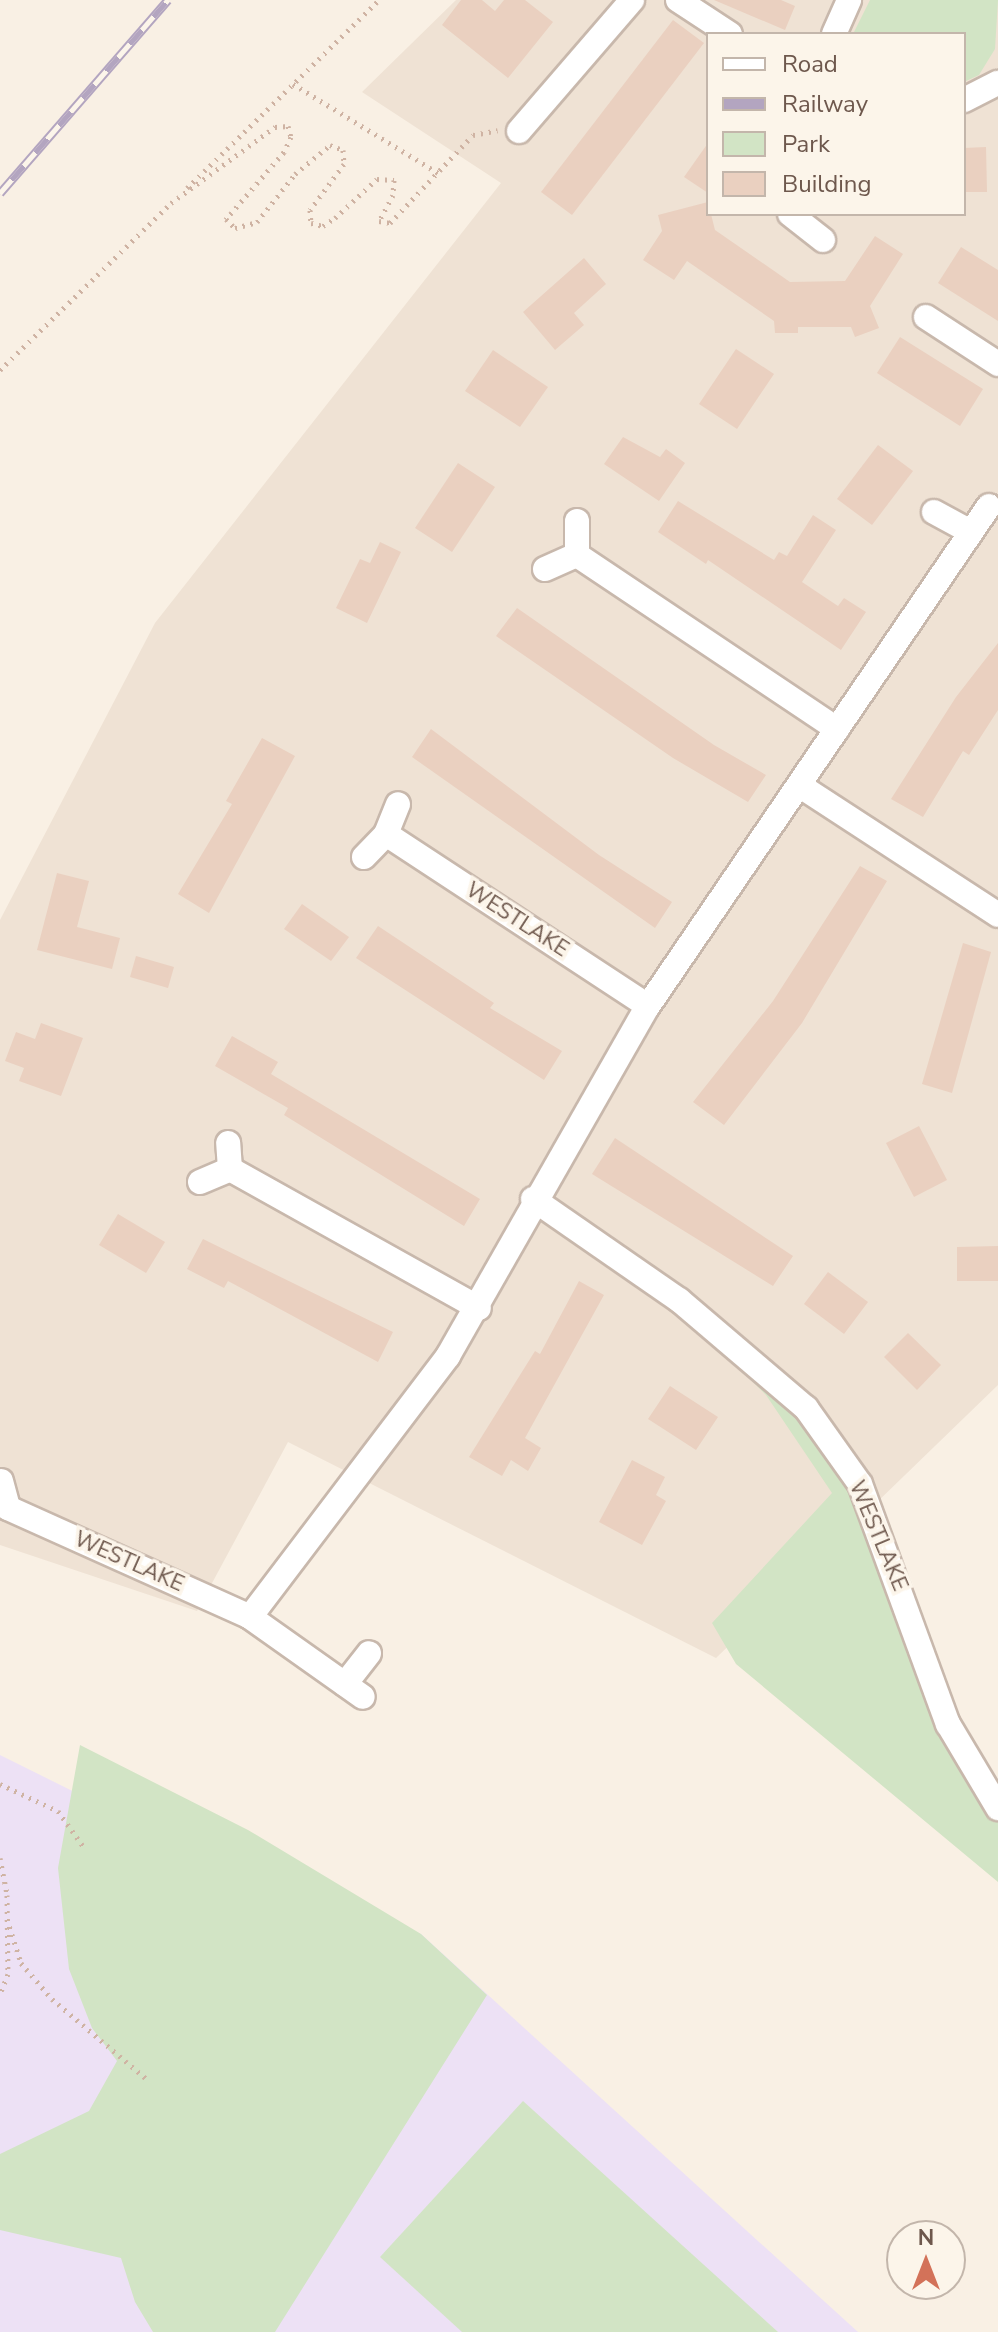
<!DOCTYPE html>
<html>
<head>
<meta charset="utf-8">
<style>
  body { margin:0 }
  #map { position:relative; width:998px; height:2332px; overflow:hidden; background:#f9f0e4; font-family:"Nunito Sans",sans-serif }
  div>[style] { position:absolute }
  .residential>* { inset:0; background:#efe2d4 }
  .education>* { inset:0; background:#ede1f5 }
  .green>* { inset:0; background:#d2e4c5 }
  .building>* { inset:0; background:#ead0c0 }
  .path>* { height:5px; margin-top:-2.5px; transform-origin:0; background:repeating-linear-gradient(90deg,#cfb3a3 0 2px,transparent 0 8px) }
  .roads { filter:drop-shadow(2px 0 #c8b8ac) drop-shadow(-2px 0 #c8b8ac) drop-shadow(0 2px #c8b8ac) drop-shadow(0 -2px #c8b8ac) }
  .street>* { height:24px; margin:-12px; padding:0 12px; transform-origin:12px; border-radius:12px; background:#fff }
  .rail>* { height:9px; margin-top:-4.5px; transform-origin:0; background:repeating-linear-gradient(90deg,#fcf5ea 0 18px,#b3a5c0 0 36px); box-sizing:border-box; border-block:2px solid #b3a5c0 }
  span { translate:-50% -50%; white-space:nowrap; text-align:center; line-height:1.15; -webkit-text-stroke:7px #fcf5ea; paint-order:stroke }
  .street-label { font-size:22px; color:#6e584d }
  .legend { position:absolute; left:706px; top:32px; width:260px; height:184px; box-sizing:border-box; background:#fcf5ea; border:2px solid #c3b6ab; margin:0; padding:10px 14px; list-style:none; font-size:24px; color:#6e584d }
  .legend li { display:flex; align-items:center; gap:16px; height:40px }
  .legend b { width:40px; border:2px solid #c3b6ab }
  .north { position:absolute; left:886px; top:2220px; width:80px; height:80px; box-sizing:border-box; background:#fcf5ea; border:2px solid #c3b6ab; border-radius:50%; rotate:0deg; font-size:22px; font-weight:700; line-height:32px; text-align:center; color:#6e584d }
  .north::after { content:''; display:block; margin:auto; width:28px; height:36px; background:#d37259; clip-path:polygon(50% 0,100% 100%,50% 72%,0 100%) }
</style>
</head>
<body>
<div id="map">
  <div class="residential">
    <i style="clip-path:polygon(evenodd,456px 0,998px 0,998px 1385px,716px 1658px,288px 1442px,197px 1611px,0 1545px,0 920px,155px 623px,501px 183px,362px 92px,456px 0,708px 34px,964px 34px,964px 214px,708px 214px,708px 34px)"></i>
  </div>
  <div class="education">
    <i style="clip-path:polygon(0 1755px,157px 1833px,421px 1934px,858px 2332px,0 2332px)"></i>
  </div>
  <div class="green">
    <i style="clip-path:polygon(870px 0,998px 0,995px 49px,979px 75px,964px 82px,964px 34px,853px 34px)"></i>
    <i style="clip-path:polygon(706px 1335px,796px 1411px,840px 1472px,904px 1594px,998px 1808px,998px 1882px,736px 1664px,712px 1623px,832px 1493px,766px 1395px)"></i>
    <i style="clip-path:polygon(80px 1745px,248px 1830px,421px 1934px,487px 1995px,275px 2332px,153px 2332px,135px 2302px,121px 2258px,0 2230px,0 2154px,89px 2111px,117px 2061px,92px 2028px,69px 1969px,58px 1868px)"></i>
    <i style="clip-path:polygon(523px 2101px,778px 2332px,462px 2332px,380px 2257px)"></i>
  </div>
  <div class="building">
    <i style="clip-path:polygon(461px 0,482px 0,495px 11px,504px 0,525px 0,553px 22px,508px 78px,442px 25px)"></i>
    <i style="clip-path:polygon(714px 0,781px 0,795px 6px,785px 30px)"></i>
    <i style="clip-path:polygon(673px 20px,704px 43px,572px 215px,541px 192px)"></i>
    <i style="clip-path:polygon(708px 143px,708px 193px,684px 177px)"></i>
    <i style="clip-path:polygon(986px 147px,987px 192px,964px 192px,964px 148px)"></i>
    <i style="clip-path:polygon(708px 202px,715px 230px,790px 282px,845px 281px,875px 236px,903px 254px,870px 306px,879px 328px,855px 337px,851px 327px,798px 327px,798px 333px,775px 333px,774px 321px,687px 261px,674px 280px,643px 260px,662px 231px,658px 215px)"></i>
    <i style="clip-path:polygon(961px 247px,998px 270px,998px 321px,938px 283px)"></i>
    <i style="clip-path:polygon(584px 258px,606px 284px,574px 313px,584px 325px,555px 350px,523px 312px)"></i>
    <i style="clip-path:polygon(900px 337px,983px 389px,960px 426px,877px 373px)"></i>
    <i style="clip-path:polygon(736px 349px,774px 374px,737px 429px,699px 404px)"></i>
    <i style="clip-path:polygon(493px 350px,548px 387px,520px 427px,465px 391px)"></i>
    <i style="clip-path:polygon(623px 437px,660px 457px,666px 449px,685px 463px,659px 501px,604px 464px)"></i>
    <i style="clip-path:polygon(878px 445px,913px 471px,872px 525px,837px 499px)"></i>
    <i style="clip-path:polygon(458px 463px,495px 487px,452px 552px,415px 528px)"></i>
    <i style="clip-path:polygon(678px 501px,774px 560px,779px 552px,787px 556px,813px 515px,836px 530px,802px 582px,838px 606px,844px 598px,866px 612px,841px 650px,708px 560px,706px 564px,658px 532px)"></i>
    <i style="clip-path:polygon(380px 542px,401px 552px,367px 623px,336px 608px,360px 559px,370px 563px)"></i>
    <i style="clip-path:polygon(517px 608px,714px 745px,766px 775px,748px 802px,673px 758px,496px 636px)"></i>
    <i style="clip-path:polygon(998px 643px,998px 710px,969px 755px,963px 751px,923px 817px,891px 799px,956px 697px)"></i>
    <i style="clip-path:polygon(431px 729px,599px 855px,672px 902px,655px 928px,412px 757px)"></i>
    <i style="clip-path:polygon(262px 738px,295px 756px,209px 913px,178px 894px,232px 804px,226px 801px)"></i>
    <i style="clip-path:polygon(860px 866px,887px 881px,802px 1023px,724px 1125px,693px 1102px,773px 1001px)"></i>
    <i style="clip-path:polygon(57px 873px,89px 881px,77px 927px,120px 938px,112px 969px,37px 950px)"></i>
    <i style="clip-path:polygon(302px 904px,349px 937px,331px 961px,284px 929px)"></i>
    <i style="clip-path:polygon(378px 926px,494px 1003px,490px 1008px,562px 1051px,544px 1080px,356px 958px)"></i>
    <i style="clip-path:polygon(963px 943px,991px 952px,952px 1093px,922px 1084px)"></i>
    <i style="clip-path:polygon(136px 956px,174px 967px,168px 988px,130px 977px)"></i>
    <i style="clip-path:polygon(41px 1023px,83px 1038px,61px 1096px,19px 1081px,24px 1068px,5px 1061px,16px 1032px,35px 1039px)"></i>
    <i style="clip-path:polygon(232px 1036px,278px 1062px,271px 1074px,480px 1199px,464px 1226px,284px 1115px,288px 1108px,215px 1066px)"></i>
    <i style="clip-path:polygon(919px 1126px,947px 1180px,914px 1197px,886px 1143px)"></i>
    <i style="clip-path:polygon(615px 1138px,793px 1256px,773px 1286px,592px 1174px)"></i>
    <i style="clip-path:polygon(118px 1214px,165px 1242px,146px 1273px,99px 1245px)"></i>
    <i style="clip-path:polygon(203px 1239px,393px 1332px,378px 1362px,228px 1281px,224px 1288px,187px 1269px)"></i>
    <i style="clip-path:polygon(998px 1246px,998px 1281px,957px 1281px,957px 1247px)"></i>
    <i style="clip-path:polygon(828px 1272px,868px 1302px,844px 1334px,804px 1304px)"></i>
    <i style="clip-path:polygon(579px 1281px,604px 1295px,525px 1438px,541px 1448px,528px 1471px,511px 1460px,502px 1476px,469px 1457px,535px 1351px,540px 1354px)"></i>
    <i style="clip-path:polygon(908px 1333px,941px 1365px,917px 1390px,884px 1357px)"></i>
    <i style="clip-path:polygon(670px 1386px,718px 1417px,696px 1450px,648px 1419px)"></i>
    <i style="clip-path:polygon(632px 1460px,665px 1477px,656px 1495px,666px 1501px,642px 1545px,599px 1522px)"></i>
  </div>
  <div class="path">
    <i style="left:293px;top:84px;width:170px;rotate:31.5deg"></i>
    <i style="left:187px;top:188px;width:269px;rotate:-44.4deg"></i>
    <i style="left:171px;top:203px;width:129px;rotate:-36.2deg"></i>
    <i style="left:275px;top:127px;width:13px;rotate:-4deg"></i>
    <i style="left:288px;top:126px;width:11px;rotate:75deg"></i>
    <i style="left:291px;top:137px;width:17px;rotate:115deg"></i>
    <i style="left:284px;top:152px;width:89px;rotate:130.9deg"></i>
    <i style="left:226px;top:219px;width:13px;rotate:45deg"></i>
    <i style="left:235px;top:228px;width:23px;rotate:-15deg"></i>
    <i style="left:257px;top:222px;width:61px;rotate:-51.6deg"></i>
    <i style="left:295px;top:174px;width:45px;rotate:-39.6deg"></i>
    <i style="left:330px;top:145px;width:14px;rotate:21deg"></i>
    <i style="left:343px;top:150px;width:14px;rotate:86deg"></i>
    <i style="left:344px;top:164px;width:57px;rotate:126.5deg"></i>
    <i style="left:310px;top:210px;width:13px;rotate:86deg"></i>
    <i style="left:311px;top:223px;width:12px;rotate:14deg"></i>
    <i style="left:323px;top:226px;width:14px;rotate:-34deg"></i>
    <i style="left:335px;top:218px;width:57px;rotate:-42.9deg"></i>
    <i style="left:377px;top:179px;width:17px;rotate:3deg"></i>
    <i style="left:394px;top:180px;width:15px;rotate:94deg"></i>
    <i style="left:393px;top:195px;width:30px;rotate:118deg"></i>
    <i style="left:379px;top:221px;width:11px;rotate:10deg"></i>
    <i style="left:390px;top:223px;width:121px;rotate:-46.7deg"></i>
    <i style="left:473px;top:135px;width:25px;rotate:-11deg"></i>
    <i style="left:0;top:370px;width:239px;rotate:-44.3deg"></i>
    <i style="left:0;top:1784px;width:64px;rotate:25deg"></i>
    <i style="left:58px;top:1811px;width:43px;rotate:54.5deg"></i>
    <i style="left:0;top:1858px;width:38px;rotate:79deg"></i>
    <i style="left:7px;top:1895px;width:79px;rotate:89.3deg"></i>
    <i style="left:8px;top:1974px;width:22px;rotate:112deg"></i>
    <i style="left:7px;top:1919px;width:46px;rotate:72.3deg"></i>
    <i style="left:21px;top:1963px;width:48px;rotate:49.3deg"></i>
    <i style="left:52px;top:1999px;width:127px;rotate:40.2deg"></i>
  </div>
  <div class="roads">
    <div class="street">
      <i style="left:678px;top:0;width:62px;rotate:33.2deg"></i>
      <i style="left:834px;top:34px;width:37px;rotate:-66deg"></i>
      <i style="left:964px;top:100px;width:38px;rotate:-27deg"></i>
      <i style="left:519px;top:131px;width:173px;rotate:-49.2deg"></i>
      <i style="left:790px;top:214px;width:42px;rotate:38.2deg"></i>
      <i style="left:926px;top:317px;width:86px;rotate:33.1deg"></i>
      <i style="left:934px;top:512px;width:42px;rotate:28.4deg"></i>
      <i style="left:577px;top:555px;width:313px;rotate:33.8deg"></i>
      <i style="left:545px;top:569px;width:35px;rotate:-24deg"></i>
      <i style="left:577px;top:555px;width:34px;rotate:-90deg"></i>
      <i style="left:802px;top:787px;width:234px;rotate:33.1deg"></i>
      <i style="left:386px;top:834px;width:313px;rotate:33.3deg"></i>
      <i style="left:364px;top:857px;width:32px;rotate:-46deg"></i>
      <i style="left:386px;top:834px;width:32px;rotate:-68deg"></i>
      <i style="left:230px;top:1169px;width:285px;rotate:29.2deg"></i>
      <i style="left:200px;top:1182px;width:33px;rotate:-23deg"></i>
      <i style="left:230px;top:1169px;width:26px;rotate:-94deg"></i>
      <i style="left:533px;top:1199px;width:178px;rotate:34.7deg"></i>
      <i style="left:679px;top:1300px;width:167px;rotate:40.4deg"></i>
      <i style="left:806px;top:1408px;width:93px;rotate:54.6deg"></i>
      <i style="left:860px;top:1484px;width:256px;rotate:69.9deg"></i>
      <i style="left:948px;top:1724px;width:98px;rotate:59.2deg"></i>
      <i style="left:1px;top:1481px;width:28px;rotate:75deg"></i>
      <i style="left:8px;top:1508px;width:265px;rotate:24.2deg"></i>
      <i style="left:250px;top:1617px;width:138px;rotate:35.3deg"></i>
      <i style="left:250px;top:1617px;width:328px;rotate:-52.8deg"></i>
      <i style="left:448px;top:1356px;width:403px;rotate:-60.3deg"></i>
      <i style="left:648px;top:1006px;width:605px;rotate:-55.71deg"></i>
      <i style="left:345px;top:1684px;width:39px;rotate:-52deg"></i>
    </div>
  </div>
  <div class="rail">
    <i style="left:0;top:193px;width:256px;rotate:-49deg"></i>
  </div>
  <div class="street-label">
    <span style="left:517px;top:920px;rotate:33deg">WESTLAKE</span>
    <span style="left:878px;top:1536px;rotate:67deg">WESTLAKE</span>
    <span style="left:129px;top:1562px;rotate:24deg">WESTLAKE</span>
  </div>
  <ul class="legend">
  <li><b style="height:10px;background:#fff"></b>Road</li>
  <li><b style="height:10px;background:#b3a5c0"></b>Railway</li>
  <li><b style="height:22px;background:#d2e4c5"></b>Park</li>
  <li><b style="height:22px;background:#ead0c0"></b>Building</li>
  </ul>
  <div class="north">N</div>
</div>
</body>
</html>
